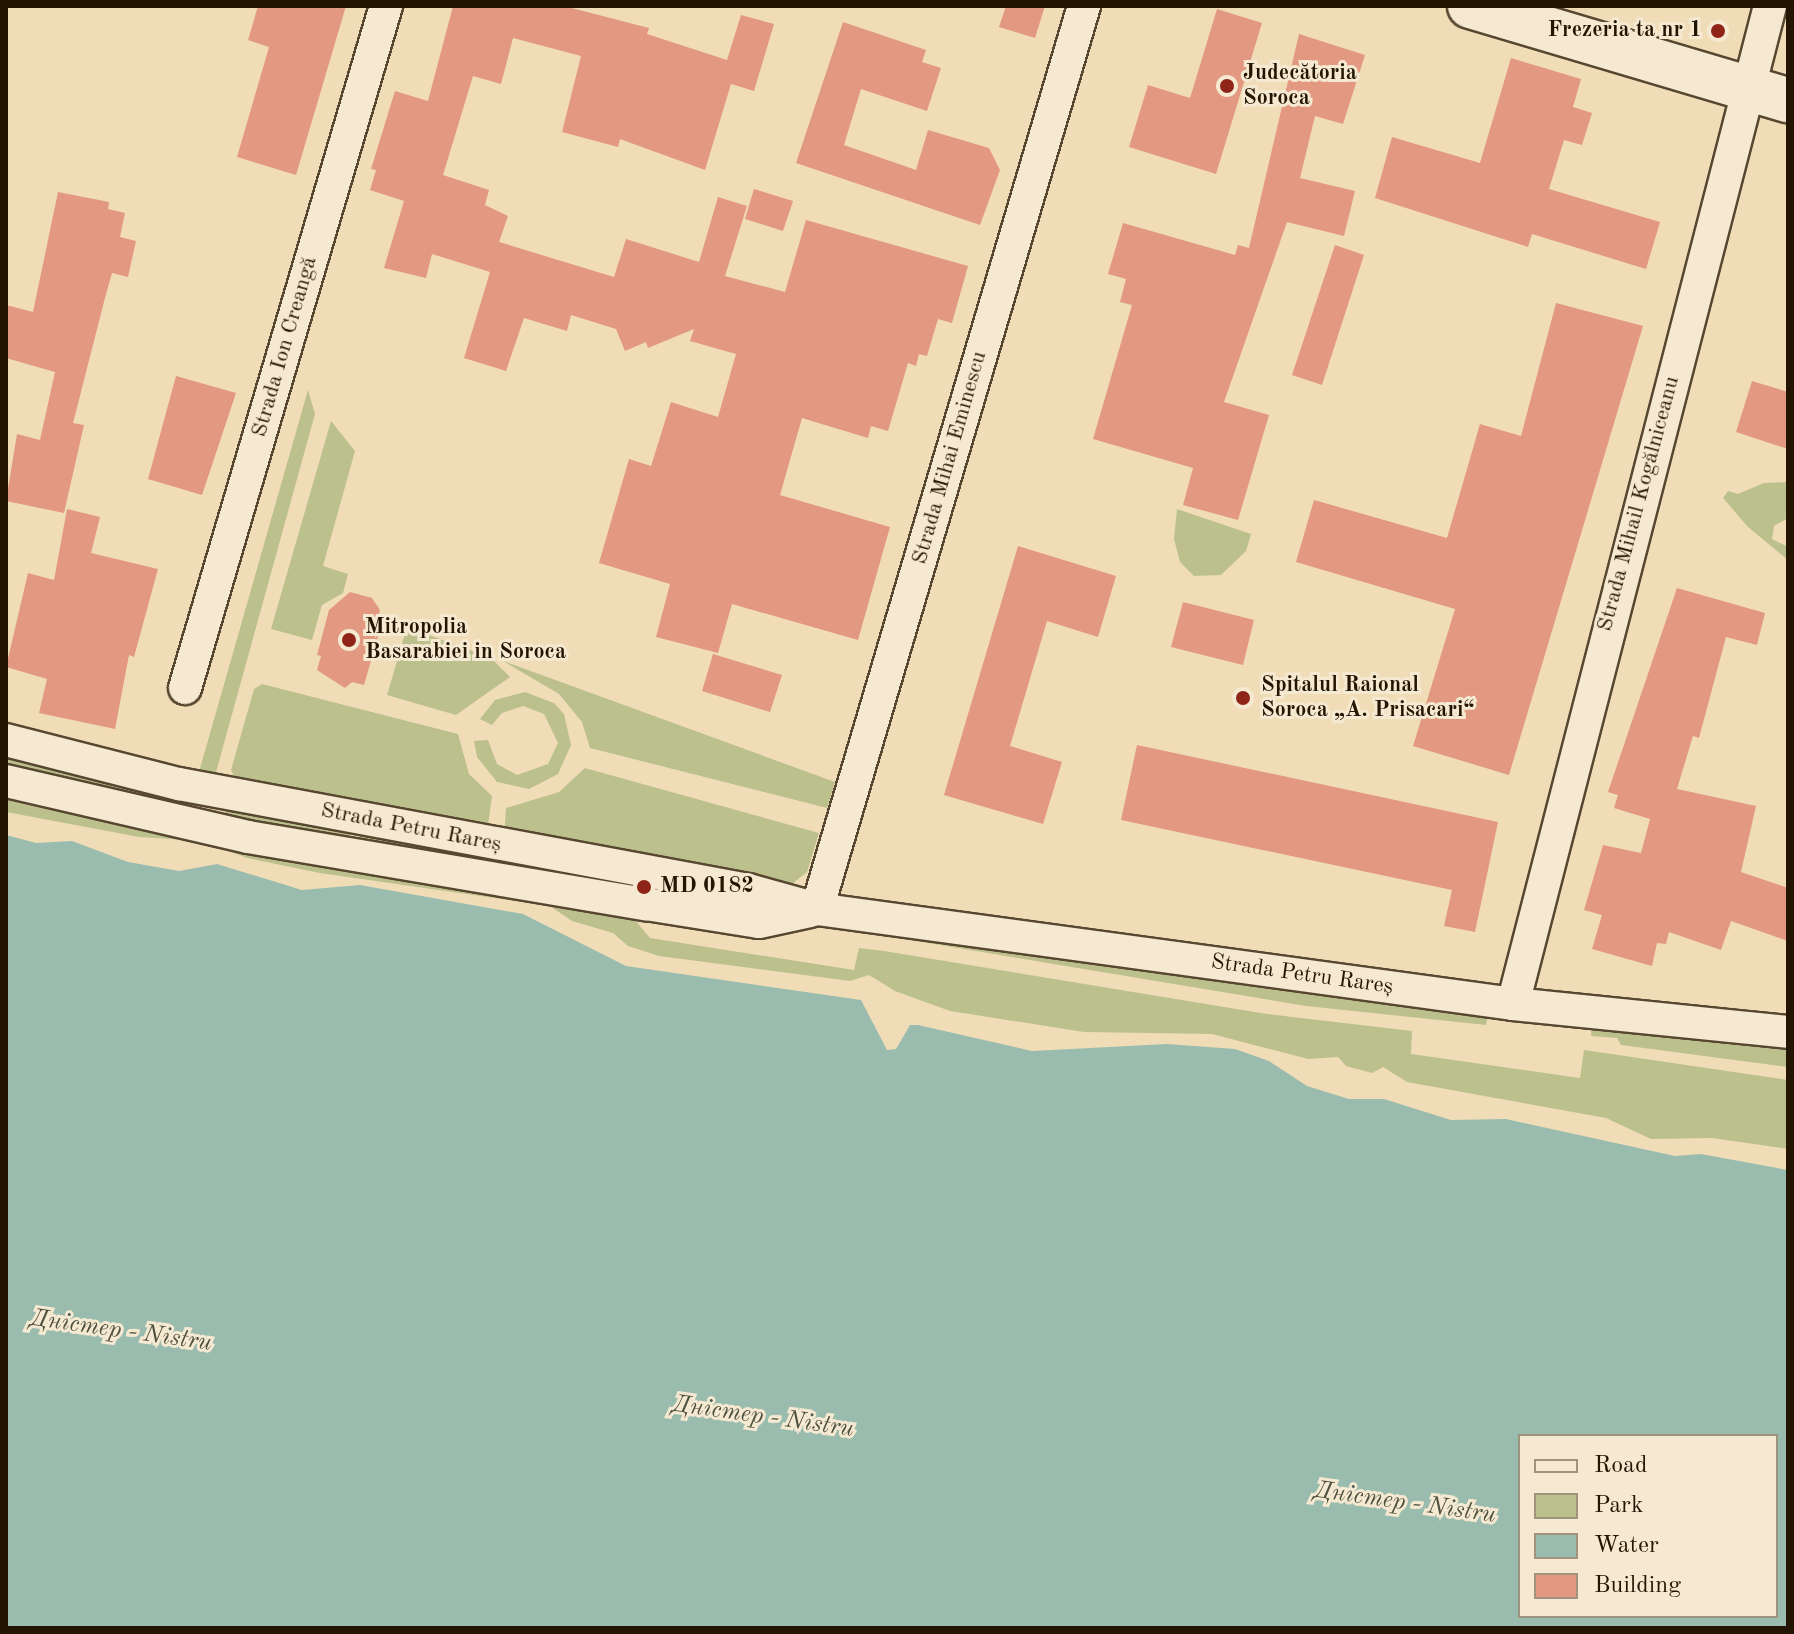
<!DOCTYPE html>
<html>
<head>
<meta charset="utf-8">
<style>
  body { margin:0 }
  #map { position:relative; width:1794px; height:1634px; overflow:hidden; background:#f0ddb8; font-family:"Old Standard TT",serif }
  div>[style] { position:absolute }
  .green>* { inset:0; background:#bcc08d }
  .water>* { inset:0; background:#9abcae }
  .building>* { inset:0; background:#e29881 }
  .roads { filter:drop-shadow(2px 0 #574730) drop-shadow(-2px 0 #574730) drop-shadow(0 2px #574730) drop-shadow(0 -2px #574730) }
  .minor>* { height:32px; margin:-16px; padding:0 16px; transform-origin:16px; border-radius:16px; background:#f5e9d1 }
  .secondary>* { height:44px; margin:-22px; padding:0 22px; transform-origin:22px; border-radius:22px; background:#f5e9d1 }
  .dots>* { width:22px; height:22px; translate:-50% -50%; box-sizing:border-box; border:4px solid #f5e9d1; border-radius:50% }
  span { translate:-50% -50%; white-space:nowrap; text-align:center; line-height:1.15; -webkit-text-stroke:6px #f5e9d1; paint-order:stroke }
  .poi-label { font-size:22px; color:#241503; font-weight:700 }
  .right { translate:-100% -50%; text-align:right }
  .left { translate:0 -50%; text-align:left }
  .street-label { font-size:22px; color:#241503 }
  .water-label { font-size:24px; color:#4d4f3f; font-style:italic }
  .frame { position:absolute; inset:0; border:8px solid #241503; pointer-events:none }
  .legend { position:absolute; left:1518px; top:1434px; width:260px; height:184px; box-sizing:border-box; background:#f5e9d1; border:2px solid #a1947f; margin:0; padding:10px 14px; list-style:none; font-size:24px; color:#241503 }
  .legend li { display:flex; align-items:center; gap:16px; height:40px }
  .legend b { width:40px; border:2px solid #a1947f }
</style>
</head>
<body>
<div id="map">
  <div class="green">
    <i style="clip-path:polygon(308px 390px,315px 414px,213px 783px,197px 779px)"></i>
    <i style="clip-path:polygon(331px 421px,355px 451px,323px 566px,348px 574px,343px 593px,322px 605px,312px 640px,271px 629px)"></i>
    <i style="clip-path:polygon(1788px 482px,1788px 518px,1774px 526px,1772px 539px,1788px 547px,1788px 560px,1748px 527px,1723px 498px,1728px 491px,1738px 494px,1764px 483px)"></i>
    <i style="clip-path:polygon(1177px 509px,1251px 534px,1246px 551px,1221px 575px,1194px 576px,1180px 562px,1174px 539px)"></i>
    <i style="clip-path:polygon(407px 627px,490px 657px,510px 677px,456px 715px,387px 695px)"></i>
    <i style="clip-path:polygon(503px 661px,835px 782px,827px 808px,590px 748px,582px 722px,559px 694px)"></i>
    <i style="clip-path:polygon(262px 684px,458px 734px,469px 774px,492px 796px,487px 833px,239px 786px,231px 770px,254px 689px)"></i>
    <i style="clip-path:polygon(525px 692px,554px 703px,564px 714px,571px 745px,558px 774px,529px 789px,497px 782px,477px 757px,474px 741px,488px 740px,497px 764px,517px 775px,548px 764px,558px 743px,544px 714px,523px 706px,502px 713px,492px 725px,480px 719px,495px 700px)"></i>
    <i style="clip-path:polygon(6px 753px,111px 782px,107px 801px,6px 774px)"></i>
    <i style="clip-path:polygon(585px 768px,819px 833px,807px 872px,788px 887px,504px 838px,506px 808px,559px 792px)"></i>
    <i style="clip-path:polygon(6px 790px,630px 914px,650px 938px,854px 970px,859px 948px,884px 951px,1267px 1014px,1412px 1031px,1411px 1054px,1580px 1078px,1584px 1050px,1788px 1080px,1788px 1149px,1712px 1138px,1651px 1139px,1606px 1118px,1407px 1082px,1383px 1067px,1372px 1073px,1346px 1066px,1338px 1057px,1308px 1059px,1212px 1034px,1084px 1032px,950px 1011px,895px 991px,869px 975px,850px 981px,659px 956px,628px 946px,613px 933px,572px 921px,550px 906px,320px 873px,247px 858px,202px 841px,139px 837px,6px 812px)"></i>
    <i style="clip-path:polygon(226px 808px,350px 829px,348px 846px,224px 823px)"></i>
    <i style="clip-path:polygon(360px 832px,488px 855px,486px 868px,358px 845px)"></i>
    <i style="clip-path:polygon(867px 922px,1489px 1009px,1486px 1025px,1306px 1006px,867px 933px)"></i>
    <i style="clip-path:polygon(1592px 1023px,1788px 1049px,1788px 1067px,1621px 1045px,1617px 1038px,1591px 1036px)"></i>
  </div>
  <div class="water">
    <i style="clip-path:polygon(evenodd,6px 835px,36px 843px,72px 841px,128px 862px,179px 871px,217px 864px,302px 890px,360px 885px,523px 914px,626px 966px,861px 1000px,887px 1050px,896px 1049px,910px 1025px,918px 1025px,1032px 1051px,1167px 1044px,1235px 1049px,1269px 1061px,1307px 1086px,1349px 1099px,1384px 1099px,1451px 1120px,1506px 1119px,1675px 1156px,1701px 1154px,1788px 1170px,1788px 1628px,6px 1628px,6px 835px,1520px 1436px,1776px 1436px,1776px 1616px,1520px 1616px,1520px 1436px)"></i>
  </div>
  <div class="building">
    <i style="clip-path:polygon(258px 6px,346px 6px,296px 175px,237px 157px,269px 47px,248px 40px)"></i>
    <i style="clip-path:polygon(453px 6px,564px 6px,649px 28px,647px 34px,727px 60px,741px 15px,774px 24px,754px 91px,731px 84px,705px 170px,620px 139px,618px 147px,562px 132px,581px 56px,513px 38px,501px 84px,473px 76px,443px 175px,489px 190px,485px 205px,508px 216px,499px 242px,614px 277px,626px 239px,699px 262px,718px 197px,747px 206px,725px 276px,785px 292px,806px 220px,968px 266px,952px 323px,938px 319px,927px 356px,919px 354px,916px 366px,908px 363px,888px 431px,871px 426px,868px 438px,802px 418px,780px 495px,890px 527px,858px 640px,732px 604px,718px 653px,656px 637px,670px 584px,599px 563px,629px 459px,651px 466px,671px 402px,718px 417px,736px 354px,690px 341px,694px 329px,648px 348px,646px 342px,625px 351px,616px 329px,571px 315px,567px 331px,524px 318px,506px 371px,464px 358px,490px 272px,432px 254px,426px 278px,384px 268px,404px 201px,370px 190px,376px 170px,371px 169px,395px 91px,428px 101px)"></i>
    <i style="clip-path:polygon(1006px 6px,1045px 6px,1035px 38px,999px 27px)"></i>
    <i style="clip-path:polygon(1217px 9px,1262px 23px,1216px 174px,1129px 147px,1148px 85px,1190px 98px)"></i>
    <i style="clip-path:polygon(843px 22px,926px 50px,922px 62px,941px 68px,927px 111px,861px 89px,844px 145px,916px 170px,928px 130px,989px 148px,1000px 170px,980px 225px,796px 163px)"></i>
    <i style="clip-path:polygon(1299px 34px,1365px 55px,1343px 124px,1315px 116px,1300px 178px,1355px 191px,1344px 236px,1287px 222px,1224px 402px,1269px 415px,1238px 520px,1183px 505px,1193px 468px,1093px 439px,1132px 305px,1120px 302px,1126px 279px,1108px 274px,1123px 223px,1235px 255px,1238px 245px,1249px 248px)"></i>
    <i style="clip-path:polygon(1511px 58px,1581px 79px,1573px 107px,1592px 113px,1582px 145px,1564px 140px,1549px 189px,1660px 222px,1646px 269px,1532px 234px,1528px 247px,1375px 198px,1392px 137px,1480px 163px)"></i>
    <i style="clip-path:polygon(754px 189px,793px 201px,783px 231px,745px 219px)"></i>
    <i style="clip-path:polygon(58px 192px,109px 202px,108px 209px,125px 213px,120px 237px,136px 241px,128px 277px,112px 273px,105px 298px,73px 423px,84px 425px,64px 513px,6px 501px,17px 434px,40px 440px,55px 372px,6px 358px,6px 305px,33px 312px)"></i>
    <i style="clip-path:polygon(1335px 245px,1364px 255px,1322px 385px,1292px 375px)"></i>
    <i style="clip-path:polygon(1556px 303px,1643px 326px,1509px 775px,1413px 746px,1455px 609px,1296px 562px,1314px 500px,1447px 538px,1480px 424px,1521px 436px)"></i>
    <i style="clip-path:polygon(176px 376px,236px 393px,202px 495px,148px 479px)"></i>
    <i style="clip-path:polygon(1752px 381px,1788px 392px,1788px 449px,1736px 432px)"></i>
    <i style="clip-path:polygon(67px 509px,100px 517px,91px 553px,158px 569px,134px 657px,129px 655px,115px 729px,39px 713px,47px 679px,6px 667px,28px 573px,54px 580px)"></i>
    <i style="clip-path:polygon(1018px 546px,1116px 576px,1098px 637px,1047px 621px,1010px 746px,1062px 762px,1043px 824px,944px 795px)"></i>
    <i style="clip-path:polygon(1677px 588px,1765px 613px,1757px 645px,1726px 637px,1699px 738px,1693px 736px,1677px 789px,1756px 806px,1741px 872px,1788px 888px,1788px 941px,1731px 921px,1721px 950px,1669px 932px,1666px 944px,1657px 943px,1652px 966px,1592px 949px,1602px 915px,1584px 910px,1603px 845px,1641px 853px,1650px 819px,1614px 808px,1618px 795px,1608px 792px)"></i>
    <i style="clip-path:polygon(350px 592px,372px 598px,380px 610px,376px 624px,381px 626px,364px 685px,352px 682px,345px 688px,317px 670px,321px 656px,317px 655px,329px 610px)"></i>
    <i style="clip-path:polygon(1183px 602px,1254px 620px,1243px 665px,1171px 647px)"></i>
    <i style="clip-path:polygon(713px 654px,782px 675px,770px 712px,702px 691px)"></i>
    <i style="clip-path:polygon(1137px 745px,1498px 822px,1475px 932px,1444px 926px,1452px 890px,1121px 820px)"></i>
  </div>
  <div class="roads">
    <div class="minor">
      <i style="left:185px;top:688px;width:711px;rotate:-73.58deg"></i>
      <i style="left:6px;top:740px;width:179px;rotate:14.3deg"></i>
      <i style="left:179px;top:784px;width:579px;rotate:10.55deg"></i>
      <i style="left:748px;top:890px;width:72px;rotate:15.4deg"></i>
      <i style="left:817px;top:909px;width:702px;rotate:7.77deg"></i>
      <i style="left:1513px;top:1004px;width:276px;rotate:5.8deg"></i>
      <i style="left:6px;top:781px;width:248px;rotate:13deg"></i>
      <i style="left:248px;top:837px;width:404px;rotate:9.6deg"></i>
      <i style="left:646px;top:904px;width:114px;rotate:9.1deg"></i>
      <i style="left:759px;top:922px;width:52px;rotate:-12.2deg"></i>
      <i style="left:817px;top:909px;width:942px;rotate:-73.53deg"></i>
      <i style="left:1513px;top:1004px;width:1031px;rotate:-75.56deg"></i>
    </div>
    <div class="secondary">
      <i style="left:1470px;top:6px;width:332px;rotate:16.5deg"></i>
    </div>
  </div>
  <div class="dots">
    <i style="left:1718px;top:31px;background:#8f2418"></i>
    <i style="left:1227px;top:86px;background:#8f2418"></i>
    <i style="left:349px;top:640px;background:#8f2418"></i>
    <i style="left:1243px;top:698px;background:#8f2418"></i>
    <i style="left:644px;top:887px;background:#8f2418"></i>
  </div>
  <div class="poi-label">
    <span class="right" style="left:1702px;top:31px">Frezeria ta nr 1</span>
    <span class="left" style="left:1243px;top:86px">Judecătoria<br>Soroca</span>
    <span class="left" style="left:365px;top:640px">Mitropolia<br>Basarabiei in Soroca</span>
    <span class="left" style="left:1261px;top:698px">Spitalul Raional<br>Soroca „A. Prisacari“</span>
    <span class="left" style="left:660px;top:887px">MD 0182</span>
  </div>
  <div class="street-label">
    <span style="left:285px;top:347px;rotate:-74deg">Strada Ion Creangă</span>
    <span style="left:950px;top:458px;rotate:-74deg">Strada Mihai Eminescu</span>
    <span style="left:1639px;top:504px;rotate:-75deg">Strada Mihail Kogălniceanu</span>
    <span style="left:411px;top:828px;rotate:11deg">Strada Petru Rareș</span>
    <span style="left:1302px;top:975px;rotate:8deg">Strada Petru Rareș</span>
  </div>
  <div class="water-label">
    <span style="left:121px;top:1332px;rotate:8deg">Дністер - Nistru</span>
    <span style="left:763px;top:1418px;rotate:8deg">Дністер - Nistru</span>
    <span style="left:1405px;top:1504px;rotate:8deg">Дністер - Nistru</span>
  </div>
  <div class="frame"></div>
  <ul class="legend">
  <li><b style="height:10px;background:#f5e9d1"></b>Road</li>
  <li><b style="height:22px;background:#bcc08d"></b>Park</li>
  <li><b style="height:22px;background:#9abcae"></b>Water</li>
  <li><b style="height:22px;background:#e29881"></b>Building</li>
  </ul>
</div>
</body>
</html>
